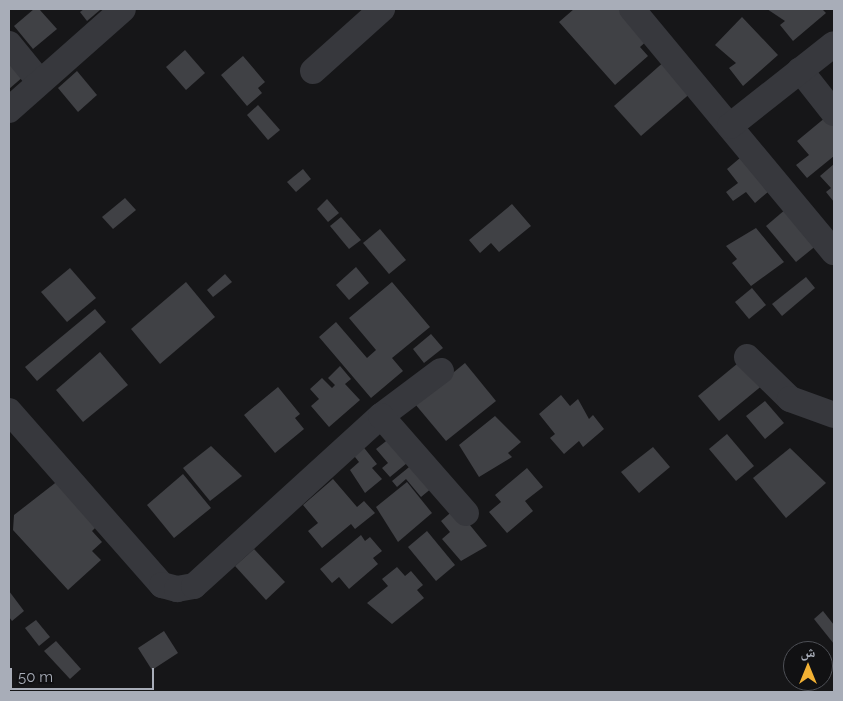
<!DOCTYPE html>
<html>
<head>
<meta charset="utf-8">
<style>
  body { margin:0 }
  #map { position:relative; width:843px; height:701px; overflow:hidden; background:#161618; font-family:Raleway,"Noto Naskh Arabic",sans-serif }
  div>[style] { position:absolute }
  .building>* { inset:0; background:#404145 }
  .minor>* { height:26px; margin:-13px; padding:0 13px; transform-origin:13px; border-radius:13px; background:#37383d }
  span { translate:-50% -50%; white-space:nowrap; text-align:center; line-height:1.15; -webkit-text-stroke:4px #111113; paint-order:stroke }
  .frame { position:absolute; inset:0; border:10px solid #a8adb8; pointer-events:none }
  .north { position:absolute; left:783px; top:641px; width:50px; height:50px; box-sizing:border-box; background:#111113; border:1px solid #4d4f55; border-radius:50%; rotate:0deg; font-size:14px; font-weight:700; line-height:20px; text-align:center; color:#a8adb8 }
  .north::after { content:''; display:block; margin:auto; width:18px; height:22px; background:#f2b134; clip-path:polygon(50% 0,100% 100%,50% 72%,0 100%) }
  .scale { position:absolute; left:10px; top:668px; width:144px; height:22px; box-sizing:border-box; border:2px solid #a8adb8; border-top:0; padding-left:6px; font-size:15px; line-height:18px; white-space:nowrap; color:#a8adb8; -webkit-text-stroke:4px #111113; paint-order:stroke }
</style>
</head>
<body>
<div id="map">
  <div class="building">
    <i style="clip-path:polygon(34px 9px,39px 9px,57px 29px,33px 49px,14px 26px)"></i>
    <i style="clip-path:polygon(84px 9px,99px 9px,100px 10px,87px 21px,80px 12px)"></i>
    <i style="clip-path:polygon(574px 9px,624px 9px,650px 38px,640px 47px,648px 56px,615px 85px,559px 22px)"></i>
    <i style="clip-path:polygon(767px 9px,822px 9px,826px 13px,793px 41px,780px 25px,785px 21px)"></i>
    <i style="clip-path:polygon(742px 17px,778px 55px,743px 86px,729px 68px,736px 63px,715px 45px)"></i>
    <i style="clip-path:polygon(185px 50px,205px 73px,186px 90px,166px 67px)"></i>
    <i style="clip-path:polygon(243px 56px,265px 82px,258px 88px,262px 93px,247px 106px,221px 75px)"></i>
    <i style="clip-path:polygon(9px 58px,24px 76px,9px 89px)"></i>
    <i style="clip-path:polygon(666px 60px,693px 91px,641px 136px,614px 106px)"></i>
    <i style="clip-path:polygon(77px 71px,97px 95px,78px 112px,58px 88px)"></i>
    <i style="clip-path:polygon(258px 105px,280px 130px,268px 140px,247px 115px)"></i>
    <i style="clip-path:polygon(826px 117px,834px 127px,834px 156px,807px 178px,796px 165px,809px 155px,797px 141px)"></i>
    <i style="clip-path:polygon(747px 152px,775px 186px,755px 203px,746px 192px,733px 201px,726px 192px,738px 183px,727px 169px)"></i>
    <i style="clip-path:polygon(834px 164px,834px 202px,826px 192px,831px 188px,820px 176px)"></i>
    <i style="clip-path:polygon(303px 169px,311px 179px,296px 192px,287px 182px)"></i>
    <i style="clip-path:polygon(125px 198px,136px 210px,113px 229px,102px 217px)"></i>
    <i style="clip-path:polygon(327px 199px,339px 213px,328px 222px,317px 209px)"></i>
    <i style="clip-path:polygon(793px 203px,823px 240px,796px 262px,766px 226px)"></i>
    <i style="clip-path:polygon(512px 204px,531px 226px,499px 252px,491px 243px,480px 253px,469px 240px)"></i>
    <i style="clip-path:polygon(341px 217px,361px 240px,349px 249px,330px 226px)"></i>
    <i style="clip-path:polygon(756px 228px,784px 262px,751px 286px,732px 263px,737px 259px,726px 246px)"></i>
    <i style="clip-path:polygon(380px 229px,406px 260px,389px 274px,363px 243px)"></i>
    <i style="clip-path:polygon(356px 267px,369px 283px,349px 300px,336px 285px)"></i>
    <i style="clip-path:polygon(70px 268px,96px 298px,67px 322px,41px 292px)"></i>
    <i style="clip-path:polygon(225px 274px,232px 282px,213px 297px,207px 290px)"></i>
    <i style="clip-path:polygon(806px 277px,815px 288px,782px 316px,772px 304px)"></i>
    <i style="clip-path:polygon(186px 282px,215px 317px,160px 364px,131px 329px)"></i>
    <i style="clip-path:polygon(392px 282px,430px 327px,392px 358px,403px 371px,371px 398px,319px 337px,336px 322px,367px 358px,376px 350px,349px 318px)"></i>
    <i style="clip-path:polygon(752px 288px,766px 305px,749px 319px,735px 302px)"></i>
    <i style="clip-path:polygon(95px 309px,106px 322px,37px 381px,25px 367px)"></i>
    <i style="clip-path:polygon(431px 334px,443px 348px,424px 363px,413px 349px)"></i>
    <i style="clip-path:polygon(100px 352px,128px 385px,83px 422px,56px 390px)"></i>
    <i style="clip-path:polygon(743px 359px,764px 384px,719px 421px,698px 396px)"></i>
    <i style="clip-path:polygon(465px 363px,496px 401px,446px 441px,415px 404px)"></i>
    <i style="clip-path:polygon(340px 366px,351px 379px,345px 384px,360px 400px,329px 427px,311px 406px,319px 399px,310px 389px,322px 378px,332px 388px,335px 385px,328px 378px)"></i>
    <i style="clip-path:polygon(278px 387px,300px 414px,295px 418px,304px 429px,275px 453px,244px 415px)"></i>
    <i style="clip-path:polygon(561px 395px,570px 406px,578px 399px,589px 419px,593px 415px,604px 429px,583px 447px,579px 441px,564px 454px,550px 438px,555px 434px,539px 414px)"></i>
    <i style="clip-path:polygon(765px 401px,784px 423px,765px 439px,746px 416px)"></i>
    <i style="clip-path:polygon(495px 416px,521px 442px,508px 453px,512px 457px,479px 477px,459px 445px)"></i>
    <i style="clip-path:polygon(399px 431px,418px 454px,390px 477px,382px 468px,388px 463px,376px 449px)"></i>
    <i style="clip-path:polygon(727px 434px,754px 466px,736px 481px,709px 449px)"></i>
    <i style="clip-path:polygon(361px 444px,377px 464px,372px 468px,382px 479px,365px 493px,350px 470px,359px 462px,351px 452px)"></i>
    <i style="clip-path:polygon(211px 446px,242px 476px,210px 501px,183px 468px)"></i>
    <i style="clip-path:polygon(653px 447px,670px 467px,639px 493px,621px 472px)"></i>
    <i style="clip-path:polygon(790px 448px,826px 483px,786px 518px,753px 478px)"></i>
    <i style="clip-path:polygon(414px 463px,433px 487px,421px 497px,406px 479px,397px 487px,392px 481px)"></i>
    <i style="clip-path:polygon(527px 468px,543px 487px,525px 501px,533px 511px,507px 533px,489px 512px,501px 502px,495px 495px)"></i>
    <i style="clip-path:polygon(183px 474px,211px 508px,174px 538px,147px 505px)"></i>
    <i style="clip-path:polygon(333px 479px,357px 507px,364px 501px,375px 513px,355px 529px,351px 524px,322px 548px,308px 531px,318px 523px,303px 505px)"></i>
    <i style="clip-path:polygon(59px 480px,99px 524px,92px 531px,102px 542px,92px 551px,101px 560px,68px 590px,13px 530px,14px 515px)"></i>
    <i style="clip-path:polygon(407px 482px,432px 513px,398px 542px,376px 507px)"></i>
    <i style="clip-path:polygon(456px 508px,487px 546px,461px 561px,442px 539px,450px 532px,441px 521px)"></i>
    <i style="clip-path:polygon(427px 531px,455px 565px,436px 581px,408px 547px)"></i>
    <i style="clip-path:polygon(361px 535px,365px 541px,370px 537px,382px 551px,373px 558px,378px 564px,349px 589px,339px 577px,332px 583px,320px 569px)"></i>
    <i style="clip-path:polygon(254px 549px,285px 582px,266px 600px,235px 566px)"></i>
    <i style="clip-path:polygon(397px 567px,405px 576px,411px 571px,423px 585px,417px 590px,424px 598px,392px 624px,367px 603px,388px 586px,382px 579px)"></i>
    <i style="clip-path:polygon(9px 591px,24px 611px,12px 621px,9px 617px)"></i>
    <i style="clip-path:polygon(823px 611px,834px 625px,834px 644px,814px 619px)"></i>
    <i style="clip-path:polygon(36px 620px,50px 637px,39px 646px,25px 628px)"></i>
    <i style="clip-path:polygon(164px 631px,178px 653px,152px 670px,138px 648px)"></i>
    <i style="clip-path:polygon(56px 641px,81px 669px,70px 679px,44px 651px)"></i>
  </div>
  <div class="minor">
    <i style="left:632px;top:9px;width:316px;rotate:50.3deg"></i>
    <i style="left:9px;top:44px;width:49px;rotate:50.8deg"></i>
    <i style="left:800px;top:70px;width:55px;rotate:51.7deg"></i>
    <i style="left:313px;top:71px;width:93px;rotate:-41.9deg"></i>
    <i style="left:9px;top:110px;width:152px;rotate:-41.5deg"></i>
    <i style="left:730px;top:126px;width:132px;rotate:-38.3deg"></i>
    <i style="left:747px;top:357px;width:60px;rotate:44.3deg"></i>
    <i style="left:790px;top:399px;width:47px;rotate:20deg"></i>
    <i style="left:9px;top:411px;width:232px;rotate:48.7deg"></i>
    <i style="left:162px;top:585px;width:16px;rotate:15deg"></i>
    <i style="left:177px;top:589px;width:17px;rotate:-10deg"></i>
    <i style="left:194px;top:586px;width:253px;rotate:-42.3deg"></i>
    <i style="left:381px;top:416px;width:75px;rotate:-36.9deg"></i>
    <i style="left:381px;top:416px;width:129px;rotate:48.8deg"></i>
  </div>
  <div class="frame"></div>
  <div class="north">ش</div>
  <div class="scale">50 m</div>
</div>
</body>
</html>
